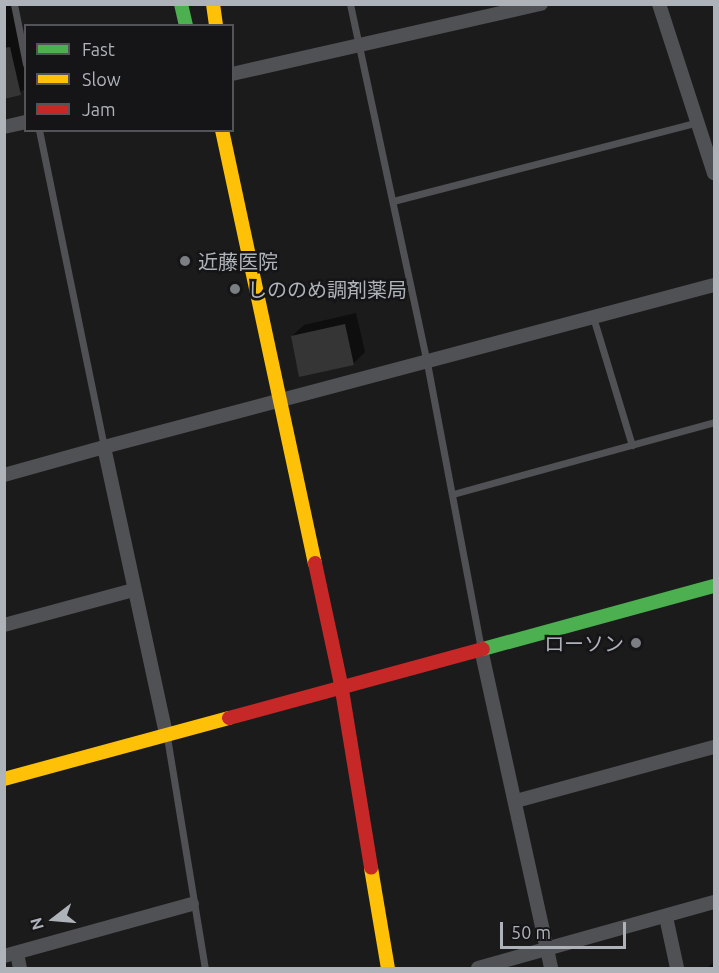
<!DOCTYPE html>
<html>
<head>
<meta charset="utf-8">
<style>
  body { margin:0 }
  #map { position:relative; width:719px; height:973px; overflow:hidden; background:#1b1b1b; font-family:Ubuntu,"Noto Sans JP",sans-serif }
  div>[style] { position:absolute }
  .shadow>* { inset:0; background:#0007 }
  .building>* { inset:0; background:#353536 }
  .lane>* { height:7px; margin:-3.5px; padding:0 3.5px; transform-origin:3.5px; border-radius:3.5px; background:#505154 }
  .street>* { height:14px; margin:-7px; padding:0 7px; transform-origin:7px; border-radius:7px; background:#505154 }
  .fast>* { height:14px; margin:-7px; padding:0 7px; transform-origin:7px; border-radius:7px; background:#4caf50 }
  .slow>* { height:14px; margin:-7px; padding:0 7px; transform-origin:7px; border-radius:7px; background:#ffc107 }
  .jam>* { height:14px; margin:-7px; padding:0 7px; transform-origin:7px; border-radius:7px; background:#c62828 }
  .dots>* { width:16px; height:16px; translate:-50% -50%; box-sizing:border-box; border:3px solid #151517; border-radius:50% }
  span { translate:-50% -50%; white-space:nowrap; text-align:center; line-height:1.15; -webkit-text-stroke:5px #151517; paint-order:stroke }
  .poi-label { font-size:20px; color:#aeb3ba }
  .left { translate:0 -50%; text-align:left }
  .right { translate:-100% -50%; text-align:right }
  .frame { position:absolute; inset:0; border:6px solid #aeb3ba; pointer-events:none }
  .legend { position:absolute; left:24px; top:24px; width:210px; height:108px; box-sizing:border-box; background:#151517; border:2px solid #525458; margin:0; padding:8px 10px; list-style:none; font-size:18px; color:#aeb3ba }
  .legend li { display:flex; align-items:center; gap:12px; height:30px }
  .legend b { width:30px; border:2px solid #525458 }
  .north { position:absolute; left:24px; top:889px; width:60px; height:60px; -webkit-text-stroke:4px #151517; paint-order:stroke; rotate:254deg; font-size:16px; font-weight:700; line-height:24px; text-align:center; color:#aeb3ba }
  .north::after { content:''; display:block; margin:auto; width:21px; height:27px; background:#aeb3ba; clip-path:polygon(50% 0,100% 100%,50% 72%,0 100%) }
  .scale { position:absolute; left:500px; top:922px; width:126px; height:27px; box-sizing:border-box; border:3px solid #aeb3ba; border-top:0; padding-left:8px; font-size:18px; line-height:21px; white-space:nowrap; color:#aeb3ba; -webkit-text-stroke:4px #151517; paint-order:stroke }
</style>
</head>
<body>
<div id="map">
  <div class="shadow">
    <i style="clip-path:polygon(4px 4px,18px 4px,26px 55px,26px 89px,4px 98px)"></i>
    <i style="clip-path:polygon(356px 313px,365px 352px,353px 364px,292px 336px,304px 325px)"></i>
    <i style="clip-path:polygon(714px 962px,714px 968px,707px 968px)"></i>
  </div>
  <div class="building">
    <i style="clip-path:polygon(10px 47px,21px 95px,4px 99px,4px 48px)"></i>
    <i style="clip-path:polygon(345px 324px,354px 365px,299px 377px,291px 336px)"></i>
  </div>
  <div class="lane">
    <i style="left:14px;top:4px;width:61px;rotate:78.7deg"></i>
    <i style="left:350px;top:4px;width:367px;rotate:77.9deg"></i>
    <i style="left:427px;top:363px;width:291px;rotate:79.3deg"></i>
    <i style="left:39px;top:130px;width:324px;rotate:78.4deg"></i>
    <i style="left:393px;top:201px;width:315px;rotate:-14.5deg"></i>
    <i style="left:593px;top:317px;width:134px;rotate:73.1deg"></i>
    <i style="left:453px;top:494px;width:271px;rotate:-15.4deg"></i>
    <i style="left:167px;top:737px;width:234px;rotate:80.7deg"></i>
  </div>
  <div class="street">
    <i style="left:659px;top:4px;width:178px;rotate:72deg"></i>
    <i style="left:232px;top:74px;width:317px;rotate:-12.8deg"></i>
    <i style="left:4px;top:127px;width:23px;rotate:-13deg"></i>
    <i style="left:104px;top:447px;width:631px;rotate:-14.87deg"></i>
    <i style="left:4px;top:475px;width:104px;rotate:-15.6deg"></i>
    <i style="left:104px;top:447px;width:294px;rotate:77.8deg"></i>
    <i style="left:4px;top:625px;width:135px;rotate:-15.1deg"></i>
    <i style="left:481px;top:649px;width:327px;rotate:77.6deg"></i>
    <i style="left:516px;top:801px;width:205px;rotate:-15.3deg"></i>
    <i style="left:666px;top:917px;width:52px;rotate:77.8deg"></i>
    <i style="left:17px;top:953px;width:15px;rotate:79deg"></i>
    <i style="left:4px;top:956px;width:195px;rotate:-15.5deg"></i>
    <i style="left:478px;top:968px;width:245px;rotate:-15.6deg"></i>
  </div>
  <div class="fast">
    <i style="left:181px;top:4px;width:23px;rotate:77deg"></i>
    <i style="left:483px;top:649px;width:239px;rotate:-15.3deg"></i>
  </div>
  <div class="slow">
    <i style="left:213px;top:4px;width:22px;rotate:82deg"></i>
    <i style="left:222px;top:130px;width:443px;rotate:77.9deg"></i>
    <i style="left:4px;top:779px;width:233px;rotate:-15.2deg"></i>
    <i style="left:371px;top:868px;width:101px;rotate:80.4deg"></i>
  </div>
  <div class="jam">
    <i style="left:315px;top:563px;width:124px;rotate:77.9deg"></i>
    <i style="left:341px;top:684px;width:186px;rotate:80.7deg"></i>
    <i style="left:229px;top:718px;width:263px;rotate:-15.2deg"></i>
  </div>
  <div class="dots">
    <i style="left:185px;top:261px;background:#7b7e82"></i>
    <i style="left:235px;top:289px;background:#7b7e82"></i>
    <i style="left:636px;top:643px;background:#7b7e82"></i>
  </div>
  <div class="poi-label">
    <span class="left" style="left:198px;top:261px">近藤医院</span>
    <span class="left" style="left:247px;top:289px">しののめ調剤薬局</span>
    <span class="right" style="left:624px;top:643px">ローソン</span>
  </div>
  <div class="frame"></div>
  <ul class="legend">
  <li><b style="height:8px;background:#4caf50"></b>Fast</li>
  <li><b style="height:8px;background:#ffc107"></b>Slow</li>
  <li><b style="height:8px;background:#c62828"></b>Jam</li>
  </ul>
  <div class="north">N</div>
  <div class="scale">50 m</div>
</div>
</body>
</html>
